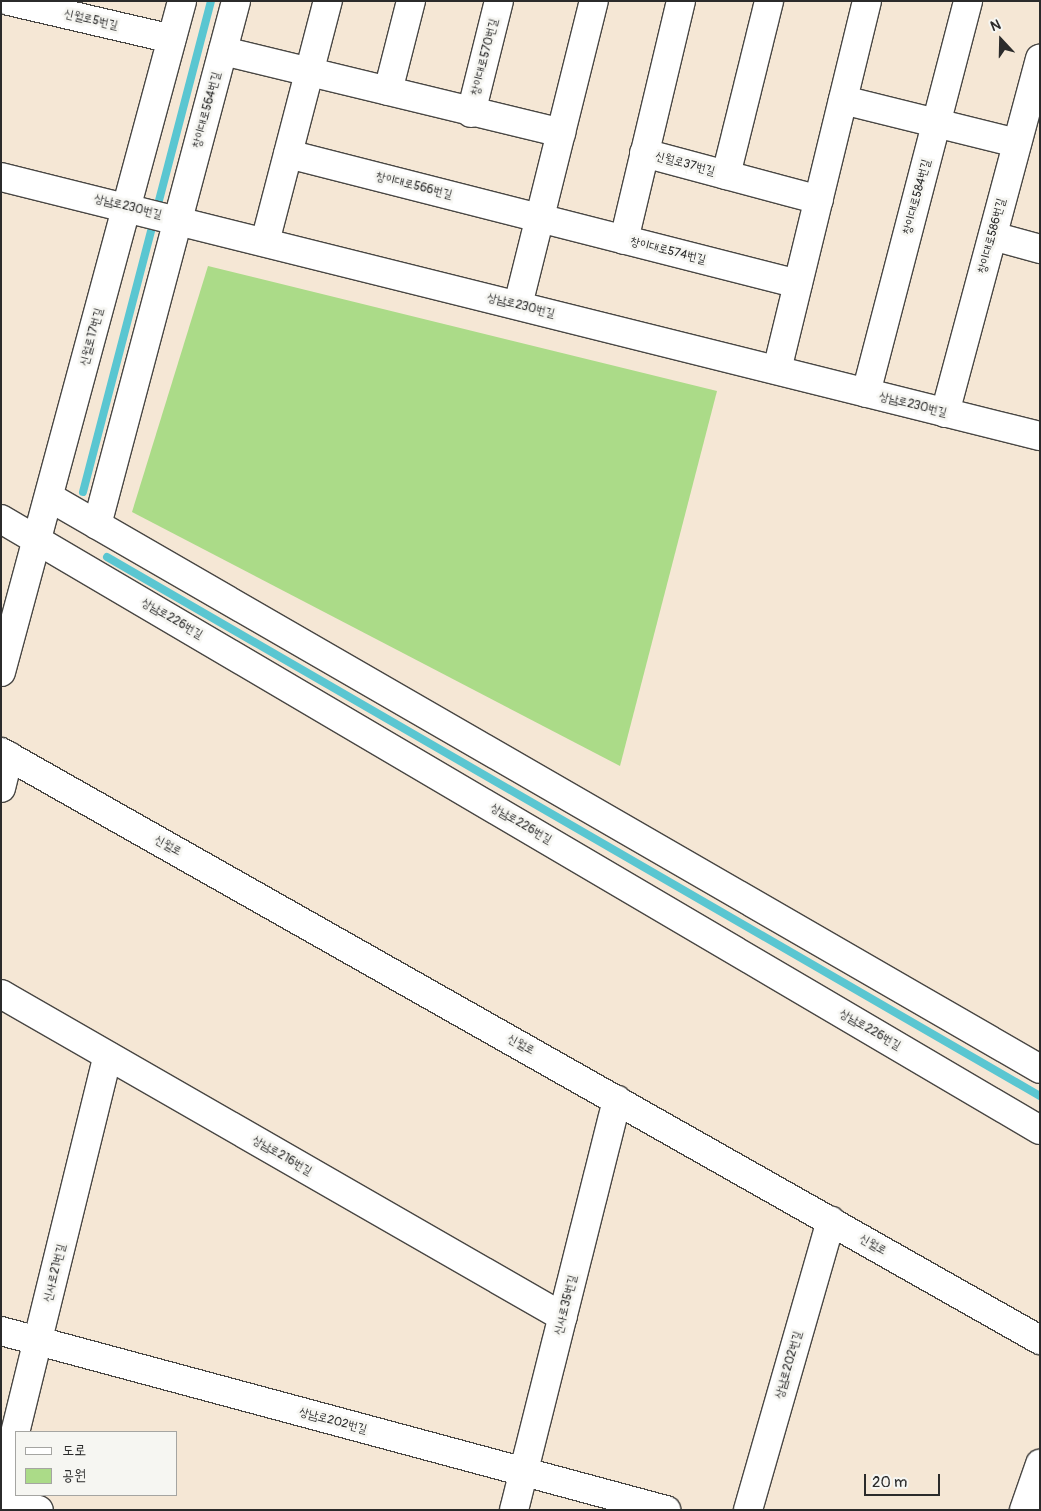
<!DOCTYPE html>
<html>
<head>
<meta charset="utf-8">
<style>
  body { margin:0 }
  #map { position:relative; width:1041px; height:1511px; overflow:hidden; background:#f5e7d5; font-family:Pangolin,"Poor Story",sans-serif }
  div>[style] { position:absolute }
  .green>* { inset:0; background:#abdb88 }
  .stream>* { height:8px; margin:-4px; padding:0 4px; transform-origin:4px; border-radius:4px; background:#5ac6d1 }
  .roads { filter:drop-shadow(1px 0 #494744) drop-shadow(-1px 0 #494744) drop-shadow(0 1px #494744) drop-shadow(0 -1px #494744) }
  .minor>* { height:28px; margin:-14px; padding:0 14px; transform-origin:14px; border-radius:14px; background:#fff }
  .tertiary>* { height:28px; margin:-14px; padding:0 14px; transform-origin:14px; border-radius:14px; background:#fff }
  span { translate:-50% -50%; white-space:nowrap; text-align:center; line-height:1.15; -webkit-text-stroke:5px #f6f6f2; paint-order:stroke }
  .street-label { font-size:12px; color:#2b2b2b }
  .frame { position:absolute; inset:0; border:2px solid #2b2b2b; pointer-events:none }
  .legend { position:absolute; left:15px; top:1431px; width:162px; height:65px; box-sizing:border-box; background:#f6f6f2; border:1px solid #a5a5a2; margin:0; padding:6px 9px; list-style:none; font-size:15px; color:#2b2b2b }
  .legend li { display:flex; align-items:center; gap:10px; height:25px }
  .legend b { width:25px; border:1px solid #a5a5a2 }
  .north { position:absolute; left:976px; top:15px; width:50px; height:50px; -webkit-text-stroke:4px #f6f6f2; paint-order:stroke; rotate:339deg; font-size:14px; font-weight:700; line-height:20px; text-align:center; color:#2b2b2b }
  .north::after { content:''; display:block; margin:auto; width:18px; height:22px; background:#2b2b2b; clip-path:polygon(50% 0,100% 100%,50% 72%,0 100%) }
  .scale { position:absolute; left:864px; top:1474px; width:76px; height:22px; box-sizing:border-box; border:2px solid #2b2b2b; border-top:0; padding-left:6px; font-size:15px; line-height:18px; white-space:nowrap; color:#2b2b2b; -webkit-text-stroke:4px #f6f6f2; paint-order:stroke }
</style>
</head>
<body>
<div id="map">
  <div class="green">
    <i style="clip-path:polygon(208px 266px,717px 391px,620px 766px,132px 512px)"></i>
  </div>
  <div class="stream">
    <i style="left:83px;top:492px;width:507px;rotate:-75.39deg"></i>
    <i style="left:107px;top:557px;width:1078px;rotate:30.02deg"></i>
  </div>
  <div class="roads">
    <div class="minor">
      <i style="left:9px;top:1px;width:167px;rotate:13.1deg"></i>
      <i style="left:223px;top:51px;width:348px;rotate:13.6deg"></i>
      <i style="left:388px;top:91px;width:93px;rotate:-75.7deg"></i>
      <i style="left:843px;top:100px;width:179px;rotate:13.9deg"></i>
      <i style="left:471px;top:113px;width:115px;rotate:-76deg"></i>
      <i style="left:644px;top:153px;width:181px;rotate:15deg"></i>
      <i style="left:288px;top:154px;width:526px;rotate:14.3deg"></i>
      <i style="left:726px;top:175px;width:179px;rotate:-76.1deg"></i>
      <i style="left:1px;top:177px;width:1071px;rotate:14deg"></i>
      <i style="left:993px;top:236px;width:49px;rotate:15.5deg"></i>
      <i style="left:624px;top:240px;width:246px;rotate:-76.6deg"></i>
      <i style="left:265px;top:242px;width:249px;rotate:-75.4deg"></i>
      <i style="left:518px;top:305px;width:313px;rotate:-76deg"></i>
      <i style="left:777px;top:370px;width:380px;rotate:-76.3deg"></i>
      <i style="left:866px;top:393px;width:405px;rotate:-75.4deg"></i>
      <i style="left:945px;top:413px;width:367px;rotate:-75deg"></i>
      <i style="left:49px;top:497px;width:1144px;rotate:29.99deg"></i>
      <i style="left:1px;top:519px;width:1205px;rotate:30.46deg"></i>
      <i style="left:97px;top:525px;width:542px;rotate:-75.14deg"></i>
      <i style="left:1px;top:672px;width:695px;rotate:-74.9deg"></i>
      <i style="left:1px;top:788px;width:33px;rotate:-76deg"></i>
      <i style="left:1px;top:994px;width:648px;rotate:29.89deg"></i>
      <i style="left:1px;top:1331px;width:689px;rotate:15.07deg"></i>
      <i style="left:1px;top:1490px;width:447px;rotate:-76.2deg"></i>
      <i style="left:1px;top:1500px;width:39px;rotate:15deg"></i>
      <i style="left:514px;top:1510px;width:423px;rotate:-75.9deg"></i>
      <i style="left:748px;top:1510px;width:301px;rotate:-74deg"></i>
      <i style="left:1024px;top:1510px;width:49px;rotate:-70.8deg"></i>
    </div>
    <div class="tertiary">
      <i style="left:1px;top:752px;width:1194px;rotate:29.51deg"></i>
    </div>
  </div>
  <div class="street-label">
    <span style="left:91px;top:20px;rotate:13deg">신월로5번길</span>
    <span style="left:485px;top:57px;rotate:-76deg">창이대로570번길</span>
    <span style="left:207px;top:110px;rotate:-75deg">창이대로564번길</span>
    <span style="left:685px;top:164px;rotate:15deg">신월로37번길</span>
    <span style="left:414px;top:186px;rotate:14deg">창이대로566번길</span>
    <span style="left:917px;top:197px;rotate:-75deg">창이대로584번길</span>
    <span style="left:128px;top:207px;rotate:14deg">상남로230번길</span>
    <span style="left:992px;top:236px;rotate:-75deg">창이대로586번길</span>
    <span style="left:668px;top:251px;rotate:14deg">창이대로574번길</span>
    <span style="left:521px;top:306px;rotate:14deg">상남로230번길</span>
    <span style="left:92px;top:337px;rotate:-75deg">신월로17번길</span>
    <span style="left:913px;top:405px;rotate:14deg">상남로230번길</span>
    <span style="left:172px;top:619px;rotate:30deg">상남로226번길</span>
    <span style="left:521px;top:824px;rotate:30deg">상남로226번길</span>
    <span style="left:168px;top:846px;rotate:29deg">신월로</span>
    <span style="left:870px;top:1030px;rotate:30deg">상남로226번길</span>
    <span style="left:521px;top:1045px;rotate:29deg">신월로</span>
    <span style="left:282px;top:1156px;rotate:30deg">상남로216번길</span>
    <span style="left:873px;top:1245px;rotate:30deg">신월로</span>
    <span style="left:55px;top:1273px;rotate:-76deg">신사로21번길</span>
    <span style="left:566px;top:1305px;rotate:-76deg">신사로35번길</span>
    <span style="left:789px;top:1365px;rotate:-74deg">상남로202번길</span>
    <span style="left:333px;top:1421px;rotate:15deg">상남로202번길</span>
  </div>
  <div class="frame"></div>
  <ul class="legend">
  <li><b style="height:6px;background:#fff"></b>도로</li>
  <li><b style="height:14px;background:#abdb88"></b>공원</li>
  </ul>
  <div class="north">N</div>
  <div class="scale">20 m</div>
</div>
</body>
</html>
